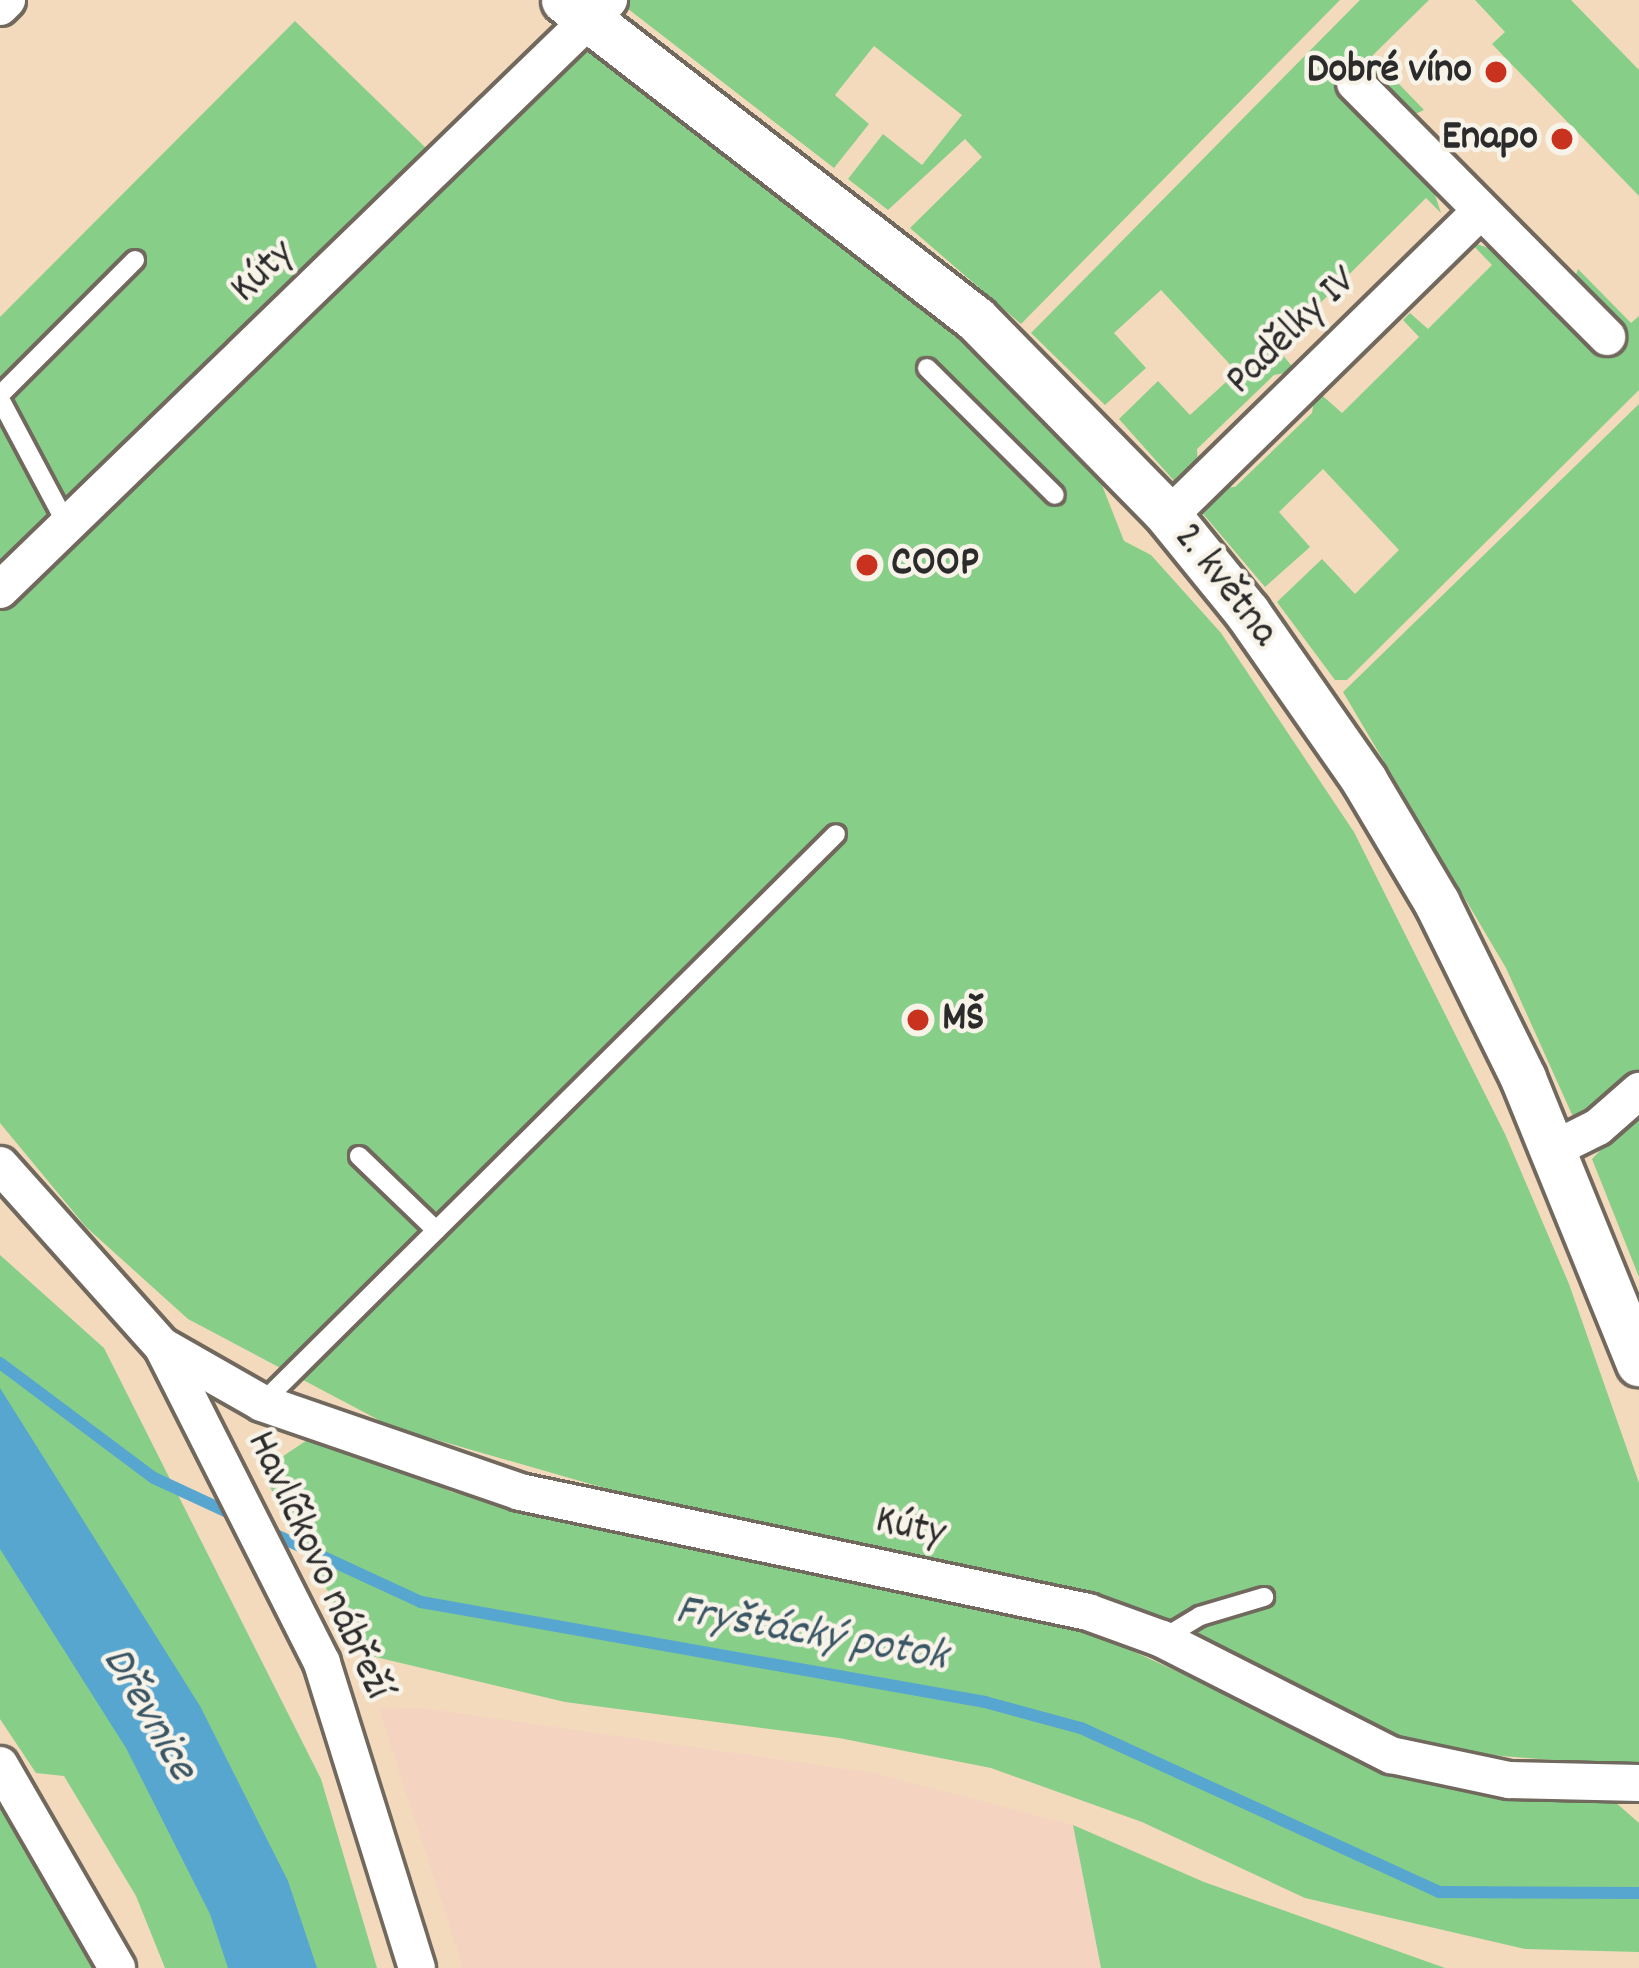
<!DOCTYPE html>
<html>
<head>
<meta charset="utf-8">
<style>
  body { margin:0 }
  #map { position:relative; width:1639px; height:1968px; overflow:hidden; background:#f4dabc; font-family:Dekko,sans-serif }
  div>[style] { position:absolute }
  .built>* { inset:0; background:#f4d3c1 }
  .green>* { inset:0; background:#87ce89 }
  .water>* { inset:0; background:#56a6d0 }
  .stream>* { height:12px; margin:-6px; padding:0 6px; transform-origin:6px; border-radius:6px; background:#56a6d0 }
  .roads { filter:drop-shadow(3px 0 #71685e) drop-shadow(-3px 0 #71685e) drop-shadow(0 3px #71685e) drop-shadow(0 -3px #71685e) }
  .service>* { height:18px; margin:-9px; padding:0 9px; transform-origin:9px; border-radius:9px; background:#fff }
  .minor>* { height:36px; margin:-18px; padding:0 18px; transform-origin:18px; border-radius:18px; background:#fff }
  .tertiary>* { height:45px; margin:-22.5px; padding:0 22.5px; transform-origin:22.5px; border-radius:22.5px; background:#fff }
  .dots>* { width:33px; height:33px; translate:-50% -50%; box-sizing:border-box; border:6px solid #f7f3e8; border-radius:50% }
  span { translate:-50% -50%; white-space:nowrap; text-align:center; line-height:1.15; -webkit-text-stroke:9px #f7f3e8; paint-order:stroke }
  .poi-label { font-size:42px; color:#2b2b2b; font-weight:700 }
  .right { translate:-100% -50%; text-align:right }
  .left { translate:0 -50%; text-align:left }
  .street-label { font-size:42px; color:#2b2b2b }
  .water-label { font-size:45px; color:#3a5665; font-style:italic }
</style>
</head>
<body>
<div id="map">
  <div class="built">
    <i style="clip-path:polygon(421px 1708px,873px 1773px,1073px 1825px,1101px 1968px,463px 1968px,379px 1709px)"></i>
  </div>
  <div class="green">
    <i style="clip-path:polygon(627px 0,1340px 0,1021px 324px,910px 228px,982px 157px,965px 139px,888px 210px,848px 179px,883px 134px,922px 165px,962px 115px,874px 46px,835px 95px,869px 124px,834px 168px,623px 5px)"></i>
    <i style="clip-path:polygon(1360px 0,1429px 0,1372px 56px,1424px 110px,1409px 117px,1441px 213px,1426px 198px,1276px 347px,1296px 371px,1274px 375px,1197px 449px,1198px 467px,1176px 483px,1119px 419px,1158px 381px,1190px 415px,1237px 372px,1161px 290px,1114px 333px,1146px 368px,1105px 405px,1031px 333px)"></i>
    <i style="clip-path:polygon(1475px 0,1571px 0,1639px 70px,1639px 196px,1492px 44px,1505px 32px)"></i>
    <i style="clip-path:polygon(295px 21px,429px 151px,0 567px,0 317px)"></i>
    <i style="clip-path:polygon(572px 28px,914px 283px,1100px 480px,1124px 541px,1151px 555px,1221px 633px,1354px 832px,1505px 1134px,1569px 1284px,1639px 1483px,1639px 1767px,1428px 1750px,1251px 1671px,945px 1564px,639px 1498px,392px 1427px,188px 1319px,86px 1227px,0 1123px,0 573px)"></i>
    <i style="clip-path:polygon(1469px 241px,1574px 280px,1578px 269px,1631px 323px,1639px 316px,1639px 390px,1347px 680px,1335px 680px,1277px 602px,1322px 559px,1355px 594px,1399px 550px,1323px 469px,1279px 512px,1310px 547px,1265px 587px,1199px 509px,1216px 488px,1235px 487px,1312px 413px,1316px 390px,1342px 413px,1419px 337px,1403px 320px,1410px 313px,1428px 329px,1492px 265px)"></i>
    <i style="clip-path:polygon(1639px 404px,1639px 1076px,1579px 1130px,1506px 968px,1343px 692px)"></i>
    <i style="clip-path:polygon(1639px 1110px,1639px 1277px,1592px 1159px)"></i>
    <i style="clip-path:polygon(0 1255px,104px 1348px,321px 1779px,377px 1968px,165px 1968px,136px 1896px,64px 1776px,36px 1773px,0 1719px)"></i>
    <i style="clip-path:polygon(316px 1434px,452px 1492px,678px 1546px,1046px 1612px,1417px 1780px,1550px 1800px,1614px 1801px,1639px 1823px,1639px 1952px,1525px 1949px,1305px 1898px,1142px 1822px,991px 1768px,839px 1738px,565px 1702px,363px 1654px,261px 1471px)"></i>
    <i style="clip-path:polygon(0 1805px,100px 1966px,101px 1968px,0 1968px)"></i>
    <i style="clip-path:polygon(1073px 1825px,1204px 1882px,1445px 1968px,1101px 1968px)"></i>
  </div>
  <div class="water">
    <i style="clip-path:polygon(0 1388px,200px 1706px,288px 1881px,317px 1968px,228px 1968px,210px 1914px,126px 1748px,0 1549px)"></i>
  </div>
  <div class="stream">
    <i style="left:0;top:1363px;width:192px;rotate:36.8deg"></i>
    <i style="left:154px;top:1478px;width:90px;rotate:24.9deg"></i>
    <i style="left:265px;top:1530px;width:172px;rotate:24.8deg"></i>
    <i style="left:421px;top:1602px;width:573px;rotate:10.05deg"></i>
    <i style="left:985px;top:1702px;width:99px;rotate:15.2deg"></i>
    <i style="left:1081px;top:1728px;width:394px;rotate:24.6deg"></i>
    <i style="left:1439px;top:1892px;width:200px;rotate:0.3deg"></i>
  </div>
  <div class="roads">
    <div class="service">
      <i style="left:927px;top:368px;width:180px;rotate:44.8deg"></i>
      <i style="left:0;top:395px;width:191px;rotate:-45deg"></i>
      <i style="left:0;top:399px;width:145px;rotate:62deg"></i>
      <i style="left:359px;top:1156px;width:107px;rotate:43.9deg"></i>
      <i style="left:262px;top:1403px;width:808px;rotate:-44.75deg"></i>
      <i style="left:1162px;top:1639px;width:44px;rotate:-31.2deg"></i>
      <i style="left:1200px;top:1616px;width:67px;rotate:-16.5deg"></i>
    </div>
    <div class="minor">
      <i style="left:0;top:7px;width:10px;rotate:-45deg"></i>
      <i style="left:1355px;top:83px;width:358px;rotate:45.2deg"></i>
      <i style="left:1169px;top:516px;width:434px;rotate:-44.4deg"></i>
      <i style="left:0;top:590px;width:848px;rotate:-44.09deg"></i>
      <i style="left:1554px;top:1149px;width:49px;rotate:-26.6deg"></i>
      <i style="left:1598px;top:1127px;width:55px;rotate:-41.3deg"></i>
      <i style="left:0;top:1165px;width:243px;rotate:48.2deg"></i>
      <i style="left:162px;top:1346px;width:355px;rotate:63.2deg"></i>
      <i style="left:322px;top:1663px;width:319px;rotate:72.7deg"></i>
      <i style="left:162px;top:1346px;width:115px;rotate:29.7deg"></i>
      <i style="left:262px;top:1403px;width:273px;rotate:19deg"></i>
      <i style="left:520px;top:1492px;width:581px;rotate:11.93deg"></i>
      <i style="left:1088px;top:1612px;width:79px;rotate:20deg"></i>
      <i style="left:1162px;top:1639px;width:257px;rotate:26.9deg"></i>
      <i style="left:1391px;top:1755px;width:121px;rotate:12deg"></i>
      <i style="left:1509px;top:1780px;width:130px;rotate:1.3deg"></i>
      <i style="left:0;top:1765px;width:234px;rotate:60deg"></i>
    </div>
    <div class="tertiary">
      <i style="left:564px;top:0;width:521px;rotate:37.75deg"></i>
      <i style="left:976px;top:319px;width:268px;rotate:45.5deg"></i>
      <i style="left:1164px;top:510px;width:132px;rotate:50.9deg"></i>
      <i style="left:1247px;top:612px;width:205px;rotate:55.1deg"></i>
      <i style="left:1364px;top:780px;width:143px;rotate:59.3deg"></i>
      <i style="left:1437px;top:903px;width:195px;rotate:63.8deg"></i>
      <i style="left:1523px;top:1078px;width:308px;rotate:67.9deg"></i>
    </div>
  </div>
  <div class="dots">
    <i style="left:1496px;top:72px;background:#c8321e"></i>
    <i style="left:1562px;top:139px;background:#c8321e"></i>
    <i style="left:867px;top:565px;background:#c8321e"></i>
    <i style="left:918px;top:1020px;background:#c8321e"></i>
  </div>
  <div class="poi-label">
    <span class="right" style="left:1472px;top:72px">Dobré víno</span>
    <span class="right" style="left:1538px;top:139px">Enapo</span>
    <span class="left" style="left:891px;top:565px">COOP</span>
    <span class="left" style="left:942px;top:1020px">MŠ</span>
  </div>
  <div class="street-label">
    <span style="left:264px;top:273px;rotate:-44deg">Kúty</span>
    <span style="left:1293px;top:332px;rotate:-44deg">Padělky IV</span>
    <span style="left:1224px;top:586px;rotate:52deg">2. května</span>
    <span style="left:910px;top:1529px;rotate:12deg">Kúty</span>
    <span style="left:317px;top:1566px;rotate:65deg">Havlíčkovo nábřeží</span>
  </div>
  <div class="water-label">
    <span style="left:811px;top:1636px;rotate:10deg">Fryštácký potok</span>
    <span style="left:147px;top:1715px;rotate:60deg">Dřevnice</span>
  </div>
</div>
</body>
</html>
